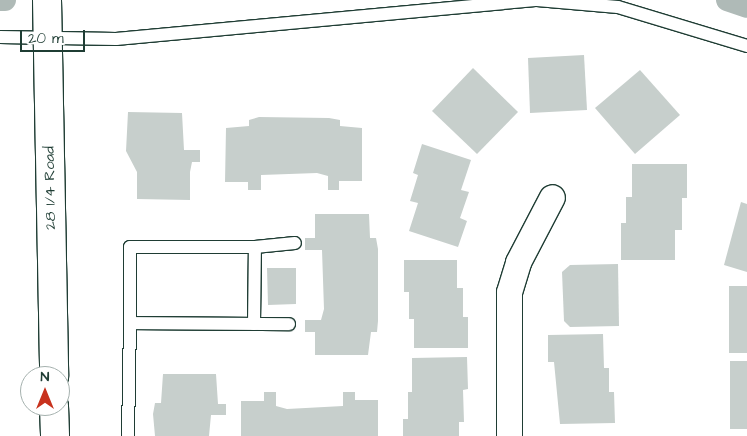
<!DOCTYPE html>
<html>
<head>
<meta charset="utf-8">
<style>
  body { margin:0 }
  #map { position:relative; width:747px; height:436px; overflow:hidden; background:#fff; font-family:"Architects Daughter",sans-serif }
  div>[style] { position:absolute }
  .canal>* { height:22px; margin:-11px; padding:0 11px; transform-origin:11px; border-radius:11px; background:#afbab7 }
  .building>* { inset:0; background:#c7cfcc }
  .roads { filter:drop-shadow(1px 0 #1f3d34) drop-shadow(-1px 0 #1f3d34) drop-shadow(0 1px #1f3d34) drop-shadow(0 -1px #1f3d34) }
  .service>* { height:12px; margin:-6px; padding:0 6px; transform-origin:6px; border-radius:6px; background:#fff }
  .minor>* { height:25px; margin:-12.5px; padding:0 12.5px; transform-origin:12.5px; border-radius:12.5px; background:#fff }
  .secondary>* { height:28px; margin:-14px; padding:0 14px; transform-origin:14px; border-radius:14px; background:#fff }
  span { translate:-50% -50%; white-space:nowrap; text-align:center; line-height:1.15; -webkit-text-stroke:4px #fff; paint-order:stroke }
  .street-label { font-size:15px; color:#1f3d34 }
  .north { position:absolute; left:20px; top:366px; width:50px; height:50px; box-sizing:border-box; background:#fff; border:1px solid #a5b1ae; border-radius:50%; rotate:0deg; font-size:14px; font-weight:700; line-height:20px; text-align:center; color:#1f3d34 }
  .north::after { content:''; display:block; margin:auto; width:18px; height:22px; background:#c8321e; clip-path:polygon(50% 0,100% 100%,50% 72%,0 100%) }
  .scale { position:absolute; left:20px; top:30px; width:65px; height:22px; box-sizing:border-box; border:2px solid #1f3d34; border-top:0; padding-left:6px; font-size:15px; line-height:18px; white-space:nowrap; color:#1f3d34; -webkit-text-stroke:4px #fff; paint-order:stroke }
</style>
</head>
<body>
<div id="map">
  <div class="canal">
    <i style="left:0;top:0;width:5px"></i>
    <i style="left:727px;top:0;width:21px;rotate:19deg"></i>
  </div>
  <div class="building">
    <i style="clip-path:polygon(584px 55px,587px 110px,530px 113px,528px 58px)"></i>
    <i style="clip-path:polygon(473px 68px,518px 112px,477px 154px,432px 111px)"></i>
    <i style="clip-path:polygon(640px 70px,680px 115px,635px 154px,595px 108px)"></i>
    <i style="clip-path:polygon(128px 112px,182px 113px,184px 150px,200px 150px,200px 162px,192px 162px,190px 172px,190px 200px,137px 199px,137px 172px,126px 151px)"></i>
    <i style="clip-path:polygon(259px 117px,329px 118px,340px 120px,340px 126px,362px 128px,362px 181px,339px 181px,339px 190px,328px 190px,328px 176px,317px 173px,261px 175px,261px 190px,248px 190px,248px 182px,225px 182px,226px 128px,249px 126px,249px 120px)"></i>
    <i style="clip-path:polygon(422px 144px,471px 160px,461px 190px,469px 192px,460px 218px,467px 221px,458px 247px,409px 231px,418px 203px,410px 201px,418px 175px,413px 173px)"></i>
    <i style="clip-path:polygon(632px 164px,687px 164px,687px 198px,682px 198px,682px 230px,675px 230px,675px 260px,621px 260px,621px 223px,626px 223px,626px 197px,632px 197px)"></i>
    <i style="clip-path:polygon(741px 202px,747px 204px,747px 272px,724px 265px)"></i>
    <i style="clip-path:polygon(315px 214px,369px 214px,370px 238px,376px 238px,378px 249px,378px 321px,377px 332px,371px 332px,368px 355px,315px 355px,315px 332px,305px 332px,305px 320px,321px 320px,324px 309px,322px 250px,305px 250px,305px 238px,315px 238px)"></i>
    <i style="clip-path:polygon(404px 260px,457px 260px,457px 288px,463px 288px,463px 317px,468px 317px,468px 348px,414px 348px,414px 319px,409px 319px,409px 292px,404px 292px)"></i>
    <i style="clip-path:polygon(618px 264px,619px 326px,570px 327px,564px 321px,562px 272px,570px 265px)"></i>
    <i style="clip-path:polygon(267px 268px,296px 268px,296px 304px,268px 305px)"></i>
    <i style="clip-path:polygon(729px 286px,747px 286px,747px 353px,729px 353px)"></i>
    <i style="clip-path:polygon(603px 334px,604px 368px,609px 368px,609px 392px,614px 392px,615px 423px,560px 424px,554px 362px,548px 362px,548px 335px)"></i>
    <i style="clip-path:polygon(467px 357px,468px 389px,463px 390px,464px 422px,459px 422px,459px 436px,403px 436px,403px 419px,408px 419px,408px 392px,412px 392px,412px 358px)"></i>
    <i style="clip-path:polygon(730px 361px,747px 361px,747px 429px,730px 429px)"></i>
    <i style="clip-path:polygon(163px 374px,216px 374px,218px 404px,226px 404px,226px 415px,211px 415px,209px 436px,155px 436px,153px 414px,155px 403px,161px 403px)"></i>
    <i style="clip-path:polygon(264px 392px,276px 392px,276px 406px,287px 409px,343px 406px,343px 392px,355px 392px,355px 400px,378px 400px,378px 436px,241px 436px,241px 401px,264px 401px)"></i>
  </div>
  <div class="roads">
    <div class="service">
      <i style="left:537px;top:0;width:81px;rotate:4.9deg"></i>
      <i style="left:618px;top:7px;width:135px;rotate:16.8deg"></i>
      <i style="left:0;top:37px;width:116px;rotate:1deg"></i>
      <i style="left:116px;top:39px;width:421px;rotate:-5.3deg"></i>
      <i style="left:130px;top:323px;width:76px;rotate:-90deg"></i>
      <i style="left:130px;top:247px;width:125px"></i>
      <i style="left:254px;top:324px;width:77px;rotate:-89.3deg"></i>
      <i style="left:255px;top:247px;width:40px;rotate:-5.7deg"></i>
      <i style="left:128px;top:436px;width:113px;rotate:-89deg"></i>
      <i style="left:130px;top:323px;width:159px;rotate:0.4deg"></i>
    </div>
    <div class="minor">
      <i style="left:509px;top:436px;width:144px;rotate:-90deg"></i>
      <i style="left:509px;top:292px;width:31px;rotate:-73deg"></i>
      <i style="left:518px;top:262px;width:73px;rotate:-62.4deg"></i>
    </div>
    <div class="secondary">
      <i style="left:47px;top:0;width:376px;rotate:88.9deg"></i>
      <i style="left:54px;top:406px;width:30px;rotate:88deg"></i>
    </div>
  </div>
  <div class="street-label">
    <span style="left:50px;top:188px;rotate:-91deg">28 1/4 Road</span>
  </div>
  <div class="north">N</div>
  <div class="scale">20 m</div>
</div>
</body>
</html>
